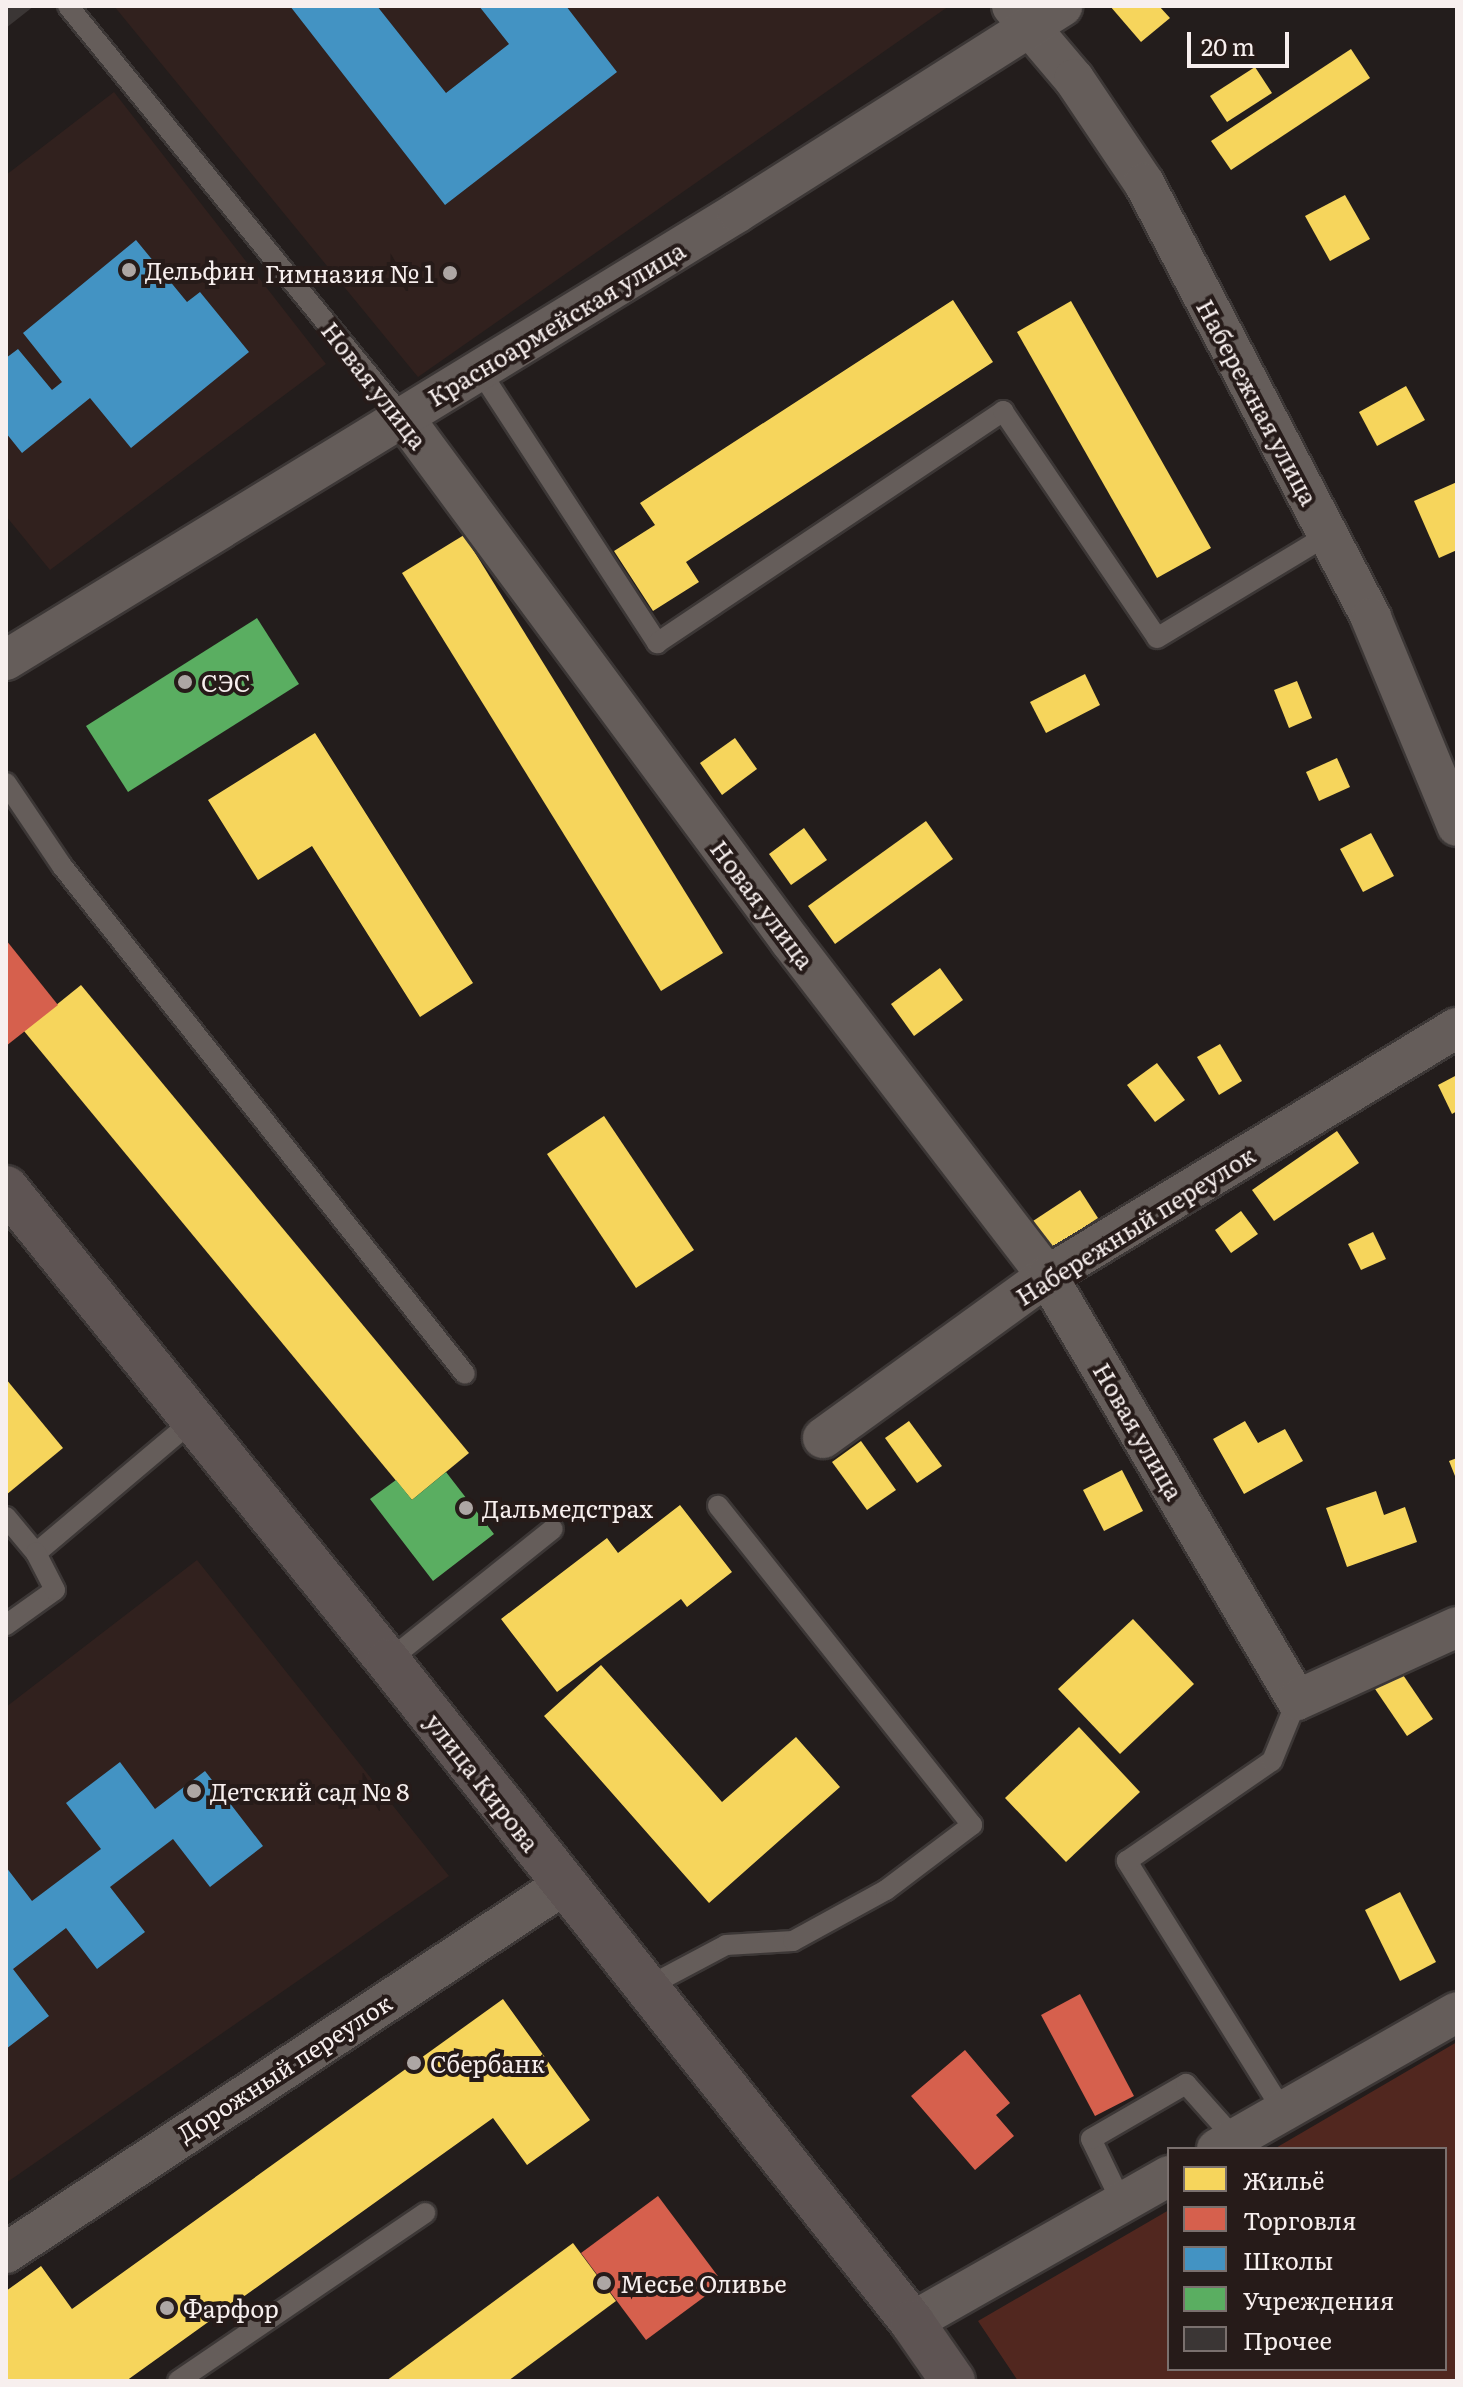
<!DOCTYPE html>
<html>
<head>
<meta charset="utf-8">
<style>
  body { margin:0 }
  #map { position:relative; width:1463px; height:2387px; overflow:hidden; background:#231d1c; font-family:Literata,serif }
  div>[style] { position:absolute }
  .built>* { inset:0; background:#31211e }
  .green>* { inset:0; background:#51271f }
  .homes>* { inset:0; background:#f6d55c }
  .shops>* { inset:0; background:#d6604d }
  .schools>* { inset:0; background:#4393c3 }
  .public>* { inset:0; background:#5aae61 }
  .building>* { inset:0; background:#3b3635 }
  .roads { filter:drop-shadow(2px 0 #3c3736) drop-shadow(-2px 0 #3c3736) drop-shadow(0 2px #3c3736) drop-shadow(0 -2px #3c3736) }
  .lane>* { height:20px; margin:-10px; padding:0 10px; transform-origin:10px; border-radius:10px; background:#655d5a }
  .street>* { height:40px; margin:-20px; padding:0 20px; transform-origin:20px; border-radius:20px; background:#655d5a }
  .secondary>* { height:44px; margin:-22px; padding:0 22px; transform-origin:22px; border-radius:22px; background:#5e5453 }
  .dots>* { width:22px; height:22px; translate:-50% -50%; box-sizing:border-box; border:4px solid #261b19; border-radius:50% }
  span { translate:-50% -50%; white-space:nowrap; text-align:center; line-height:1.15; -webkit-text-stroke:8px #261b19; paint-order:stroke }
  .poi-label { font-size:24px; color:#f7efee }
  .left { translate:0 -50%; text-align:left }
  .right { translate:-100% -50%; text-align:right }
  .street-label { font-size:24px; color:#f7efee }
  .frame { position:absolute; inset:0; border:8px solid #f7efee; pointer-events:none }
  .legend { position:absolute; left:1167px; top:2147px; width:280px; height:224px; box-sizing:border-box; background:#261b19; border:2px solid #7a706e; margin:0; padding:10px 14px; list-style:none; font-size:24px; color:#f7efee }
  .legend li { display:flex; align-items:center; gap:16px; height:40px }
  .legend b { width:40px; border:2px solid #7a706e }
  .scale { position:absolute; left:1187px; top:32px; width:102px; height:36px; box-sizing:border-box; border:4px solid #f7efee; border-top:0; padding-left:10px; font-size:24px; line-height:28px; white-space:nowrap; color:#f7efee; -webkit-text-stroke:6px #261b19; paint-order:stroke }
</style>
</head>
<body>
<div id="map">
  <div class="built">
    <i style="clip-path:polygon(114px 6px,949px 6px,418px 377px)"></i>
    <i style="clip-path:polygon(114px 92px,326px 364px,50px 570px,6px 516px,6px 175px)"></i>
    <i style="clip-path:polygon(197px 1560px,449px 1876px,6px 2183px,6px 1707px)"></i>
  </div>
  <div class="green">
    <i style="clip-path:polygon(1457px 2042px,1457px 2381px,1018px 2381px,978px 2321px,1169px 2210px,1169px 2369px,1445px 2369px,1445px 2149px,1274px 2149px)"></i>
  </div>
  <div class="homes">
    <i style="clip-path:polygon(1110px 6px,1159px 6px,1170px 18px,1141px 42px)"></i>
    <i style="clip-path:polygon(1351px 49px,1370px 78px,1231px 170px,1211px 141px)"></i>
    <i style="clip-path:polygon(1255px 67px,1272px 93px,1227px 122px,1210px 96px)"></i>
    <i style="clip-path:polygon(1345px 195px,1370px 239px,1330px 261px,1305px 216px)"></i>
    <i style="clip-path:polygon(953px 300px,993px 362px,686px 562px,699px 582px,653px 611px,614px 551px,655px 525px,640px 503px)"></i>
    <i style="clip-path:polygon(1071px 301px,1211px 548px,1157px 578px,1017px 332px)"></i>
    <i style="clip-path:polygon(1406px 386px,1425px 420px,1377px 446px,1359px 412px)"></i>
    <i style="clip-path:polygon(1457px 482px,1457px 550px,1439px 558px,1414px 501px)"></i>
    <i style="clip-path:polygon(464px 535px,723px 953px,661px 991px,402px 573px)"></i>
    <i style="clip-path:polygon(1085px 674px,1100px 705px,1046px 733px,1030px 702px)"></i>
    <i style="clip-path:polygon(1297px 681px,1312px 718px,1289px 728px,1274px 690px)"></i>
    <i style="clip-path:polygon(315px 733px,473px 983px,420px 1017px,312px 846px,258px 880px,208px 800px)"></i>
    <i style="clip-path:polygon(735px 738px,757px 769px,722px 795px,700px 763px)"></i>
    <i style="clip-path:polygon(1337px 758px,1350px 787px,1319px 801px,1306px 772px)"></i>
    <i style="clip-path:polygon(926px 821px,953px 859px,835px 944px,808px 906px)"></i>
    <i style="clip-path:polygon(804px 828px,827px 860px,791px 885px,769px 854px)"></i>
    <i style="clip-path:polygon(1371px 833px,1394px 876px,1363px 892px,1340px 849px)"></i>
    <i style="clip-path:polygon(940px 968px,963px 1000px,914px 1036px,891px 1004px)"></i>
    <i style="clip-path:polygon(81px 985px,469px 1453px,412px 1500px,24px 1031px)"></i>
    <i style="clip-path:polygon(1220px 1044px,1242px 1081px,1219px 1095px,1197px 1057px)"></i>
    <i style="clip-path:polygon(1157px 1063px,1185px 1100px,1155px 1122px,1127px 1085px)"></i>
    <i style="clip-path:polygon(1457px 1075px,1457px 1111px,1452px 1114px,1438px 1085px)"></i>
    <i style="clip-path:polygon(604px 1116px,694px 1250px,636px 1288px,547px 1154px)"></i>
    <i style="clip-path:polygon(1337px 1131px,1359px 1163px,1274px 1221px,1252px 1190px)"></i>
    <i style="clip-path:polygon(1080px 1190px,1098px 1218px,1051px 1249px,1033px 1221px)"></i>
    <i style="clip-path:polygon(1241px 1211px,1258px 1234px,1231px 1253px,1215px 1230px)"></i>
    <i style="clip-path:polygon(1373px 1232px,1386px 1259px,1361px 1270px,1348px 1244px)"></i>
    <i style="clip-path:polygon(6px 1379px,63px 1448px,6px 1495px)"></i>
    <i style="clip-path:polygon(909px 1421px,942px 1466px,917px 1483px,885px 1438px)"></i>
    <i style="clip-path:polygon(1245px 1421px,1258px 1443px,1285px 1429px,1303px 1461px,1244px 1494px,1213px 1439px)"></i>
    <i style="clip-path:polygon(861px 1441px,896px 1490px,867px 1510px,832px 1462px)"></i>
    <i style="clip-path:polygon(1457px 1458px,1457px 1481px,1449px 1461px)"></i>
    <i style="clip-path:polygon(1122px 1470px,1143px 1511px,1104px 1531px,1083px 1490px)"></i>
    <i style="clip-path:polygon(1376px 1491px,1384px 1515px,1405px 1507px,1417px 1542px,1347px 1567px,1326px 1508px)"></i>
    <i style="clip-path:polygon(680px 1505px,732px 1572px,687px 1607px,681px 1599px,557px 1692px,501px 1619px,607px 1538px,618px 1553px)"></i>
    <i style="clip-path:polygon(1133px 1619px,1194px 1684px,1120px 1754px,1058px 1689px)"></i>
    <i style="clip-path:polygon(601px 1665px,722px 1802px,796px 1737px,840px 1787px,709px 1903px,544px 1716px)"></i>
    <i style="clip-path:polygon(1399px 1669px,1433px 1719px,1407px 1736px,1373px 1686px)"></i>
    <i style="clip-path:polygon(1079px 1727px,1140px 1792px,1066px 1862px,1005px 1798px)"></i>
    <i style="clip-path:polygon(1400px 1892px,1436px 1962px,1400px 1981px,1365px 1910px)"></i>
    <i style="clip-path:polygon(503px 1999px,590px 2120px,527px 2165px,493px 2118px,126px 2381px,6px 2381px,6px 2291px,41px 2266px,72px 2309px)"></i>
    <i style="clip-path:polygon(573px 2243px,616px 2301px,508px 2381px,386px 2381px)"></i>
  </div>
  <div class="shops">
    <i style="clip-path:polygon(6px 940px,58px 1005px,6px 1046px)"></i>
    <i style="clip-path:polygon(1080px 1994px,1134px 2096px,1095px 2116px,1041px 2015px)"></i>
    <i style="clip-path:polygon(965px 2050px,1010px 2103px,996px 2115px,1014px 2136px,975px 2170px,911px 2096px)"></i>
    <i style="clip-path:polygon(658px 2196px,723px 2283px,646px 2340px,581px 2253px)"></i>
  </div>
  <div class="schools">
    <i style="clip-path:polygon(290px 6px,377px 6px,446px 93px,509px 44px,479px 6px,566px 6px,617px 72px,445px 205px)"></i>
    <i style="clip-path:polygon(136px 240px,187px 302px,200px 292px,249px 352px,131px 448px,90px 398px,22px 453px,6px 433px,6px 358px,18px 349px,52px 390px,62px 382px,23px 333px)"></i>
    <i style="clip-path:polygon(120px 1762px,155px 1809px,205px 1771px,263px 1846px,210px 1887px,173px 1839px,110px 1887px,145px 1932px,97px 1969px,66px 1928px,13px 1969px,49px 2016px,6px 2049px,6px 1867px,32px 1901px,101px 1849px,66px 1803px)"></i>
  </div>
  <div class="public">
    <i style="clip-path:polygon(257px 618px,299px 684px,128px 792px,86px 726px)"></i>
    <i style="clip-path:polygon(446px 1472px,494px 1534px,433px 1581px,370px 1499px,396px 1480px,412px 1500px)"></i>
  </div>
  <div class="building">
    <i style="clip-path:polygon(6px 6px,34px 6px,6px 28px)"></i>
  </div>
  <div class="roads">
    <div class="lane">
      <i style="left:68px;top:6px;width:530px;rotate:50.82deg"></i>
      <i style="left:480px;top:371px;width:325px;rotate:56.9deg"></i>
      <i style="left:657px;top:643px;width:417px;rotate:-33.8deg"></i>
      <i style="left:1003px;top:411px;width:274px;rotate:55.8deg"></i>
      <i style="left:1157px;top:638px;width:200px;rotate:-31.1deg"></i>
      <i style="left:6px;top:783px;width:100px;rotate:56deg"></i>
      <i style="left:62px;top:866px;width:648px;rotate:51.57deg"></i>
      <i style="left:6px;top:1517px;width:47px;rotate:50.2deg"></i>
      <i style="left:36px;top:1553px;width:204px;rotate:-40.2deg"></i>
      <i style="left:6px;top:1625px;width:60px;rotate:-35.5deg"></i>
      <i style="left:55px;top:1590px;width:42px;rotate:-117.2deg"></i>
      <i style="left:388px;top:1661px;width:211px;rotate:-38.7deg"></i>
      <i style="left:647px;top:1987px;width:89px;rotate:-28deg"></i>
      <i style="left:726px;top:1945px;width:67px;rotate:-3.4deg"></i>
      <i style="left:793px;top:1941px;width:106px;rotate:-28.7deg"></i>
      <i style="left:886px;top:1890px;width:108px;rotate:-37.1deg"></i>
      <i style="left:972px;top:1825px;width:408px;rotate:-128.5deg"></i>
      <i style="left:1283px;top:2111px;width:295px;rotate:-122deg"></i>
      <i style="left:1127px;top:1861px;width:176px;rotate:-34.6deg"></i>
      <i style="left:1272px;top:1761px;width:66px;rotate:-67.7deg"></i>
      <i style="left:1122px;top:2203px;width:71px;rotate:-115.8deg"></i>
      <i style="left:1091px;top:2139px;width:110px;rotate:-30.1deg"></i>
      <i style="left:1186px;top:2084px;width:74px;rotate:48.3deg"></i>
      <i style="left:178px;top:2381px;width:299px;rotate:-34.2deg"></i>
    </div>
    <div class="street">
      <i style="left:1012px;top:6px;width:96px;rotate:49.7deg"></i>
      <i style="left:1074px;top:79px;width:125px;rotate:56.1deg"></i>
      <i style="left:1144px;top:183px;width:491px;rotate:62.4deg"></i>
      <i style="left:1371px;top:618px;width:225px;rotate:67.5deg"></i>
      <i style="left:403px;top:417px;width:653px;rotate:53.53deg"></i>
      <i style="left:791px;top:942px;width:421px;rotate:52.5deg"></i>
      <i style="left:1047px;top:1276px;width:492px;rotate:59.5deg"></i>
      <i style="left:1297px;top:1700px;width:176px;rotate:-24.5deg"></i>
      <i style="left:6px;top:660px;width:858px;rotate:-31.47deg"></i>
      <i style="left:738px;top:212px;width:384px;rotate:-32.4deg"></i>
      <i style="left:823px;top:1438px;width:276px;rotate:-35.9deg"></i>
      <i style="left:1047px;top:1276px;width:479px;rotate:-31.2deg"></i>
      <i style="left:1217px;top:2149px;width:276px;rotate:-29.7deg"></i>
      <i style="left:6px;top:2253px;width:670px;rotate:-33.43deg"></i>
      <i style="left:912px;top:2322px;width:296px;rotate:-29.6deg"></i>
    </div>
    <div class="secondary">
      <i style="left:6px;top:1188px;width:608px;rotate:51.08deg"></i>
      <i style="left:388px;top:1661px;width:844px;rotate:51.59deg"></i>
      <i style="left:912px;top:2322px;width:72px;rotate:55.2deg"></i>
    </div>
  </div>
  <div class="dots">
    <i style="left:129px;top:270px;background:#ada6a4"></i>
    <i style="left:450px;top:273px;background:#ada6a4"></i>
    <i style="left:185px;top:682px;background:#ada6a4"></i>
    <i style="left:466px;top:1508px;background:#ada6a4"></i>
    <i style="left:194px;top:1791px;background:#ada6a4"></i>
    <i style="left:414px;top:2063px;background:#ada6a4"></i>
    <i style="left:604px;top:2283px;background:#ada6a4"></i>
    <i style="left:167px;top:2308px;background:#ada6a4"></i>
  </div>
  <div class="poi-label">
    <span class="left" style="left:145px;top:270px">Дельфин</span>
    <span class="right" style="left:434px;top:273px">Гимназия № 1</span>
    <span class="left" style="left:201px;top:682px">СЭС</span>
    <span class="left" style="left:482px;top:1508px">Дальмедстрах</span>
    <span class="left" style="left:210px;top:1791px">Детский сад № 8</span>
    <span class="left" style="left:430px;top:2063px">Сбербанк</span>
    <span class="left" style="left:620px;top:2283px">Месье Оливье</span>
    <span class="left" style="left:183px;top:2308px">Фарфор</span>
  </div>
  <div class="street-label">
    <span style="left:556px;top:323px;rotate:-31deg">Красноармейская улица</span>
    <span style="left:375px;top:385px;rotate:52deg">Новая улица</span>
    <span style="left:1258px;top:402px;rotate:62deg">Набережная улица</span>
    <span style="left:763px;top:904px;rotate:53deg">Новая улица</span>
    <span style="left:1135px;top:1225px;rotate:-32deg">Набережный переулок</span>
    <span style="left:1139px;top:1431px;rotate:60deg">Новая улица</span>
    <span style="left:483px;top:1782px;rotate:52deg">улица Кирова</span>
    <span style="left:284px;top:2067px;rotate:-33deg">Дорожный переулок</span>
  </div>
  <div class="frame"></div>
  <ul class="legend">
  <li><b style="height:22px;background:#f6d55c"></b>Жильё</li>
  <li><b style="height:22px;background:#d6604d"></b>Торговля</li>
  <li><b style="height:22px;background:#4393c3"></b>Школы</li>
  <li><b style="height:22px;background:#5aae61"></b>Учреждения</li>
  <li><b style="height:22px;background:#3b3635"></b>Прочее</li>
  </ul>
  <div class="scale">20 m</div>
</div>
</body>
</html>
